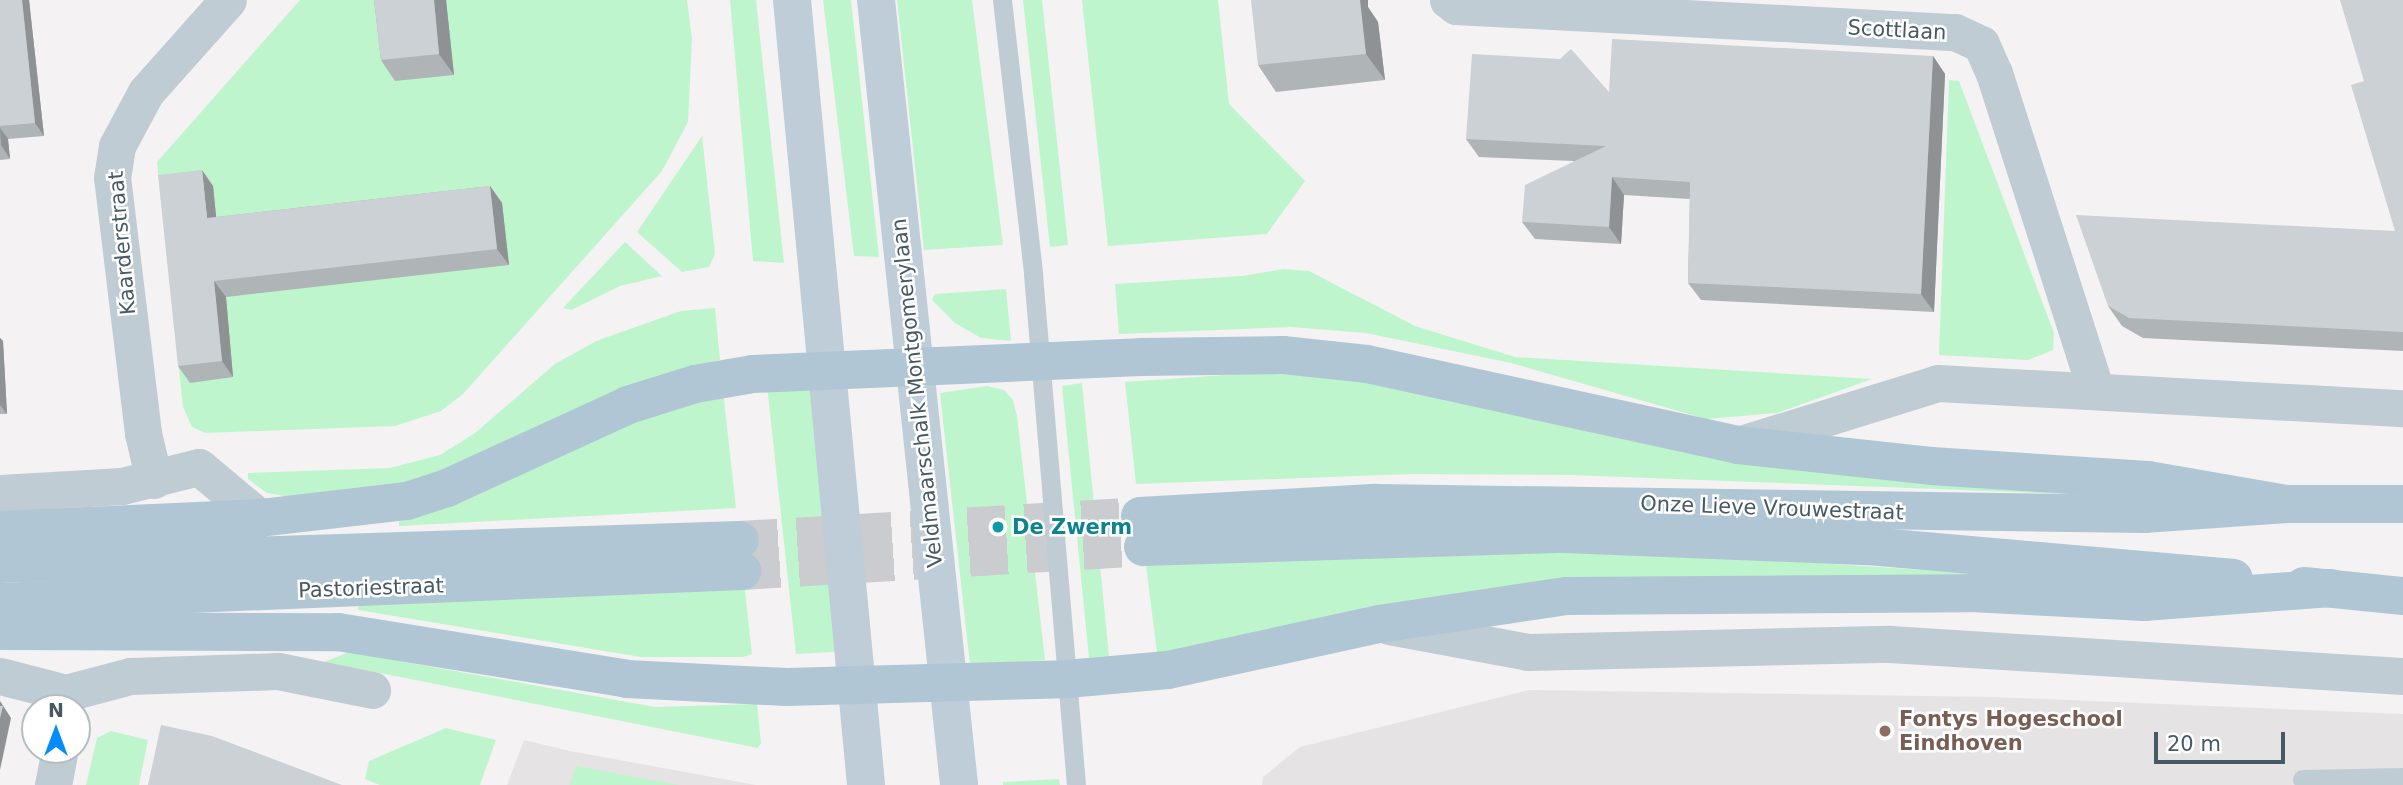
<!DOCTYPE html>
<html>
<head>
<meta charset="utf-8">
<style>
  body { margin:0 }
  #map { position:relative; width:2403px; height:785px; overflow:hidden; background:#f5f2f3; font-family:"DejaVu Sans",sans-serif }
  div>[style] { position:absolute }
  .education>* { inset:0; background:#e6e3e5 }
  .green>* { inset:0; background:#bef5cd }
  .primary-tunnel>* { height:38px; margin-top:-19px; transform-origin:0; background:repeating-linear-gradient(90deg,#cacccf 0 38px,transparent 0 57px) }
  .lane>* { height:19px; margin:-9.5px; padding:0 9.5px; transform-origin:9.5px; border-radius:9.5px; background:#bfccd3 }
  .street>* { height:37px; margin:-18.5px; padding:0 18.5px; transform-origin:18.5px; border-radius:18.5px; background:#bfccd3 }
  .secondary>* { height:38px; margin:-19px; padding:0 19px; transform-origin:19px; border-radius:19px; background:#becdd8 }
  .primary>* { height:38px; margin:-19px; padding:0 19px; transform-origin:19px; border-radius:19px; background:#b0c6d4 }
  .wall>* { inset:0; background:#afb4b7 }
  .shaded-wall>* { inset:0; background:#8e9295 }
  .building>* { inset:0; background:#cbd1d5 }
  .dots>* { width:19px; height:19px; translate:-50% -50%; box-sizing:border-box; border:4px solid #fff; border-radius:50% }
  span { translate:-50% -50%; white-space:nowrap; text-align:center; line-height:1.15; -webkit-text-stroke:5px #fff; paint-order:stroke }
  .street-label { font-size:21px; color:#475963 }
  .culture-label { font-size:21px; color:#0d838f; font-weight:700 }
  .left { translate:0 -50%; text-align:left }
  .education-label { font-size:21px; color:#785e54; font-weight:700 }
  .north { position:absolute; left:21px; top:694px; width:70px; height:70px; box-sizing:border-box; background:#fff; border:2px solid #b5bdc1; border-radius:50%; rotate:0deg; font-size:19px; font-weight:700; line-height:28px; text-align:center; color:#475963 }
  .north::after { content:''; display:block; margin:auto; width:24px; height:32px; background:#058cfc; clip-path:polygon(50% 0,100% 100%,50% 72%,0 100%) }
  .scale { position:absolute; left:2154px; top:732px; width:131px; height:32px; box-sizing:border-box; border:4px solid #475963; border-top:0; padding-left:9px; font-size:21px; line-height:24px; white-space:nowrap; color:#475963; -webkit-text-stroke:5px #fff; paint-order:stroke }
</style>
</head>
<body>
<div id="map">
  <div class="education">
    <i style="clip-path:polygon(1529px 690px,1994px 697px,2403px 714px,2403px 785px,1262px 785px,1263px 777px,1300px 747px)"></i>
    <i style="clip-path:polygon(524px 740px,570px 751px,756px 785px,507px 785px)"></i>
  </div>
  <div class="green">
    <i style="clip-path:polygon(300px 0,687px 0,692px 39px,688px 122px,662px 171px,463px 394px,441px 411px,395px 426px,205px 433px,192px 427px,183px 407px,157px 162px)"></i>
    <i style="clip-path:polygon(730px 0,756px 0,784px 263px,753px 261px)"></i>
    <i style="clip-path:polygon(823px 0,851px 0,879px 257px,854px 256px)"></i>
    <i style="clip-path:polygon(897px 0,972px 0,1003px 245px,924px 250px)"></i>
    <i style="clip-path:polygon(1023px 0,1042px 0,1068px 245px,1050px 247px)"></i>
    <i style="clip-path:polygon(1082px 0,1218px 0,1229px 104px,1305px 181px,1267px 234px,1108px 246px)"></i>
    <i style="clip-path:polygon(1949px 80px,1959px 81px,2054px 333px,2053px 350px,2028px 360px,1939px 355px)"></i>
    <i style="clip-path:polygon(702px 136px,715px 254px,709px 267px,682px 272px,637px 232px)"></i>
    <i style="clip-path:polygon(625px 242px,662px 276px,620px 286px,571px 310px,563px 308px)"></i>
    <i style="clip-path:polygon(1283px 269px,1309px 271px,1415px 326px,1515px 357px,1872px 379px,1777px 413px,1706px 419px,1511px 363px,1366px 333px,1291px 327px,1119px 334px,1115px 284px,1242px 276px)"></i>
    <i style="clip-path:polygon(1006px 289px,1011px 341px,981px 338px,955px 323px,932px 300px,935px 294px)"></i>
    <i style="clip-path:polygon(715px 308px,720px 360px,674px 372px,444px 476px,301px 499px,267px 493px,248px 479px,248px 473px,390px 468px,440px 455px,475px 433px,555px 364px,596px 341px,681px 311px)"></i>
    <i style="clip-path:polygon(1255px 373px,1323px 376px,2144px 497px,1571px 475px,1411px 474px,1136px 484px,1125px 382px)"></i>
    <i style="clip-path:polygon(1082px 383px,1109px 656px,1089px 658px,1062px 386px)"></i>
    <i style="clip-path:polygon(767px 385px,817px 391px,843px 643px,833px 652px,796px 654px)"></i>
    <i style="clip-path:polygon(987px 386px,1004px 390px,1013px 400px,1017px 416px,1045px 660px,970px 665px,940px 393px)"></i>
    <i style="clip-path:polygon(723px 391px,736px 508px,399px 526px,399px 517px,590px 433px)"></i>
    <i style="clip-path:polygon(1450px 548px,1701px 555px,2147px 585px,1537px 587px,1157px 653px,1145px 557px)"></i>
    <i style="clip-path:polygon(744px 582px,752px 654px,743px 657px,641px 657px,358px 610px,358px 603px)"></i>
    <i style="clip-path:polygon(349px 652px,655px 707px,757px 704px,761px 743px,758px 748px,324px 662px)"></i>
    <i style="clip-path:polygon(446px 728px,496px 740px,480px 785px,380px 785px,365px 779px,369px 761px)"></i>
    <i style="clip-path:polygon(111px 731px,148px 740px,139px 785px,86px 785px,97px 738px)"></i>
    <i style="clip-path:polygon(576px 766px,679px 785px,569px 785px)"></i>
    <i style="clip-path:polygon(1059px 779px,1060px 785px,1003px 785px,1003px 782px)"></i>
  </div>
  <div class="primary-tunnel">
    <i style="left:740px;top:540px;width:401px;rotate:-3.4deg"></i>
    <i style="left:742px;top:571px;width:402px;rotate:-3.4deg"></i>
  </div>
  <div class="lane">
    <i style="left:1002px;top:0;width:276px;rotate:83.5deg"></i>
    <i style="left:1033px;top:274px;width:513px;rotate:85.19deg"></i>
    <i style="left:2302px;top:779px;width:101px;rotate:-1.1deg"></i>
  </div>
  <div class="street">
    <i style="left:1448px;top:0;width:10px;rotate:37deg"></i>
    <i style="left:1456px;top:6px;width:500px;rotate:3deg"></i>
    <i style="left:1955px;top:32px;width:29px;rotate:25deg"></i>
    <i style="left:1981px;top:44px;width:32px;rotate:66deg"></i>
    <i style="left:1994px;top:73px;width:334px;rotate:72.2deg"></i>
    <i style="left:1738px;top:445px;width:209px;rotate:-17.2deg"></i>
    <i style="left:1938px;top:383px;width:466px;rotate:3.1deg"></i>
    <i style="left:154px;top:480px;width:48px;rotate:-103.2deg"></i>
    <i style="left:143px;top:433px;width:257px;rotate:-96.9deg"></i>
    <i style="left:112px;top:178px;width:32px;rotate:-81deg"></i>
    <i style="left:117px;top:146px;width:61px;rotate:-61.8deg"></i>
    <i style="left:146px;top:92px;width:123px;rotate:-48.3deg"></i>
    <i style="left:0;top:493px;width:122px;rotate:-3.3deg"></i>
    <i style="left:122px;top:486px;width:79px;rotate:-13.9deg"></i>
    <i style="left:199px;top:467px;width:80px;rotate:39.9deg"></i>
    <i style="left:1389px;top:626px;width:141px;rotate:10.6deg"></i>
    <i style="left:1528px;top:652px;width:362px;rotate:-1.3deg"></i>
    <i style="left:1890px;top:644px;width:514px;rotate:3.57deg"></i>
    <i style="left:0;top:676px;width:68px;rotate:14.4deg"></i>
    <i style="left:66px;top:693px;width:66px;rotate:-14.9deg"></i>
    <i style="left:130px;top:676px;width:148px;rotate:-1.9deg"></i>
    <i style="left:278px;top:671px;width:96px;rotate:11.4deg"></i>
    <i style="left:53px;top:785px;width:36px;rotate:-79deg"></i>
  </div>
  <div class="secondary">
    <i style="left:792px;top:0;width:788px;rotate:84.61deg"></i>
    <i style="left:876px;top:0;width:789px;rotate:83.96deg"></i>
  </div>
  <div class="primary">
    <i style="left:1140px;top:516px;width:236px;rotate:-3.2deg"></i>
    <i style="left:1376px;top:503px;width:768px;rotate:0.82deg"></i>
    <i style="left:2144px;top:514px;width:143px;rotate:-4deg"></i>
    <i style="left:2287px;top:504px;width:116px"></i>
    <i style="left:0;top:530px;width:260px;rotate:-2.6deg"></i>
    <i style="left:260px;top:518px;width:148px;rotate:-6.6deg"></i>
    <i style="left:407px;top:501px;width:42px;rotate:-18deg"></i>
    <i style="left:447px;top:488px;width:199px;rotate:-24.6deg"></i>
    <i style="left:628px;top:405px;width:70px;rotate:-17.4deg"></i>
    <i style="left:695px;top:384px;width:59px;rotate:-9.8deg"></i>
    <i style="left:753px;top:374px;width:387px;rotate:-2.5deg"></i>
    <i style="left:1140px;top:357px;width:143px;rotate:-0.8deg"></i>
    <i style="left:1283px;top:355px;width:84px;rotate:6.1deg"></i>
    <i style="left:1367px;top:364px;width:380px;rotate:12.3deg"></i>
    <i style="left:1738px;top:445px;width:194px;rotate:6.2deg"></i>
    <i style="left:1931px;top:466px;width:217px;rotate:3.7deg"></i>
    <i style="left:2148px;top:480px;width:141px;rotate:9.8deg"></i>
    <i style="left:1143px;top:547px;width:422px;rotate:-1.8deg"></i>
    <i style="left:1565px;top:534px;width:303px;rotate:2.3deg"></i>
    <i style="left:1868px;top:546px;width:367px;rotate:5deg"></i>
    <i style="left:0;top:564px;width:740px;rotate:-1.86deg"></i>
    <i style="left:2304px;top:586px;width:100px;rotate:5.8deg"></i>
    <i style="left:0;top:602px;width:743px;rotate:-2.39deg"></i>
    <i style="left:0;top:631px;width:338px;rotate:0.2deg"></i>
    <i style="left:338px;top:632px;width:293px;rotate:9.2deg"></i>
    <i style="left:627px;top:679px;width:160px;rotate:2.9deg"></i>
    <i style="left:787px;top:687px;width:280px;rotate:-1.6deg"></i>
    <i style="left:1067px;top:679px;width:101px;rotate:-5.1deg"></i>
    <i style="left:1168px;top:670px;width:216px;rotate:-12.3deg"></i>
    <i style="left:1379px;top:624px;width:190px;rotate:-8.5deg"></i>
    <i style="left:1567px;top:596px;width:404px;rotate:-0.4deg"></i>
    <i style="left:1971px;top:593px;width:173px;rotate:3deg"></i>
    <i style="left:2144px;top:602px;width:187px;rotate:-4.3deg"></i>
  </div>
  <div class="wall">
    <i style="clip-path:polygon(0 0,29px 0,44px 136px,8px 139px,10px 159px,0 160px)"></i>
    <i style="clip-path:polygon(374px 0,446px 0,454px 75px,395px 81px,381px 60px)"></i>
    <i style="clip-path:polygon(1368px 0,1368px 7px,1378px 22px,1385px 80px,1276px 92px,1258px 65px)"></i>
    <i style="clip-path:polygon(2403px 0,2403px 351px,2143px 338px,2122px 326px,2108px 306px,2395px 231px)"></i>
    <i style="clip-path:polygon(1933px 56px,1945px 74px,1934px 312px,1701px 300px,1688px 283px,1690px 199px,1624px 195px,1621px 244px,1535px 239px,1522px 222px,1574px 161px,1479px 157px,1466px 139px,1609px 92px)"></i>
    <i style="clip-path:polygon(213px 186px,216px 217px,490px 186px,502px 203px,509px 265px,226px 297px,233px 377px,190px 383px,178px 366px)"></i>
    <i style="clip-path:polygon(0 338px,3px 341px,7px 414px,0 414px)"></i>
  </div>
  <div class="shaded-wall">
    <i style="clip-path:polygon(22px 0,29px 0,44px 136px,35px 123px)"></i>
    <i style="clip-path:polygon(434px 0,446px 0,454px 75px,439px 54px)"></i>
    <i style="clip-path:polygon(1352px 0,1368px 0,1368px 7px,1378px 22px,1385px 80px,1366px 54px)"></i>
    <i style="clip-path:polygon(1933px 56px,1945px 74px,1934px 312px,1921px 294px)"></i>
    <i style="clip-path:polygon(0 128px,8px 139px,10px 159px,1px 145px)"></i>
    <i style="clip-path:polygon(202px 170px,213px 186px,218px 235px,207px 218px)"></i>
    <i style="clip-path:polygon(1612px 177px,1624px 195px,1621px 244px,1609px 227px)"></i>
    <i style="clip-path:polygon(490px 186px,502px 203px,509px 265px,497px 249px)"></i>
    <i style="clip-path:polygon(214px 281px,226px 297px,233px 377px,222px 361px)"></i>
    <i style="clip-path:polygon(0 338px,3px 341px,7px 414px,0 405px)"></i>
    <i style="clip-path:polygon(0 701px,11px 718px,0 770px)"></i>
  </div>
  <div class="building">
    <i style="clip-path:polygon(0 0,22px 0,35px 123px,0 126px)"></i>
    <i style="clip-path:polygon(374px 0,434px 0,439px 54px,381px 60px)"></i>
    <i style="clip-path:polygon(1251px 0,1360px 0,1366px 54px,1258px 65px)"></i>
    <i style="clip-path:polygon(2340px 0,2403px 0,2403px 332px,2129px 318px,2108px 306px,2076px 215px,2395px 231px,2351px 85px,2364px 81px)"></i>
    <i style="clip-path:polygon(1612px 39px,1933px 56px,1921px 294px,1688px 283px,1690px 182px,1612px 177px,1609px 227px,1522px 222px,1525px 185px,1606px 146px,1466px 139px,1472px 54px,1560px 59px,1571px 49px,1609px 92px)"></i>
    <i style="clip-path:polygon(202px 170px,207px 218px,490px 186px,497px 249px,214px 281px,222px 361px,178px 366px,158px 175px)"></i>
    <i style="clip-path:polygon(0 706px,3px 706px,0 718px)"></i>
    <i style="clip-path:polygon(161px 725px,212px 736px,342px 785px,148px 785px)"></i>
  </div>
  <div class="dots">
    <i style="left:998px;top:527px;background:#0f9aa8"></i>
    <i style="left:1885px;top:731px;background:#8d6e63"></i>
  </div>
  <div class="street-label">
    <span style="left:1897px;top:30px;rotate:3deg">Scottlaan</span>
    <span style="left:122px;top:243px;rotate:-95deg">Kaarderstraat</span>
    <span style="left:917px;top:393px;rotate:-96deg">Veldmaarschalk Montgomerylaan</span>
    <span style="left:1772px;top:508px;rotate:2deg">Onze Lieve Vrouwestraat</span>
    <span style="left:371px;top:588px;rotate:-2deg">Pastoriestraat</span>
  </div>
  <div class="culture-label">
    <span class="left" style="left:1012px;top:527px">De Zwerm</span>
  </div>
  <div class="education-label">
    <span class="left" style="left:1899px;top:731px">Fontys Hogeschool<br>Eindhoven</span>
  </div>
  <div class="north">N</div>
  <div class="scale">20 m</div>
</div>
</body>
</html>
